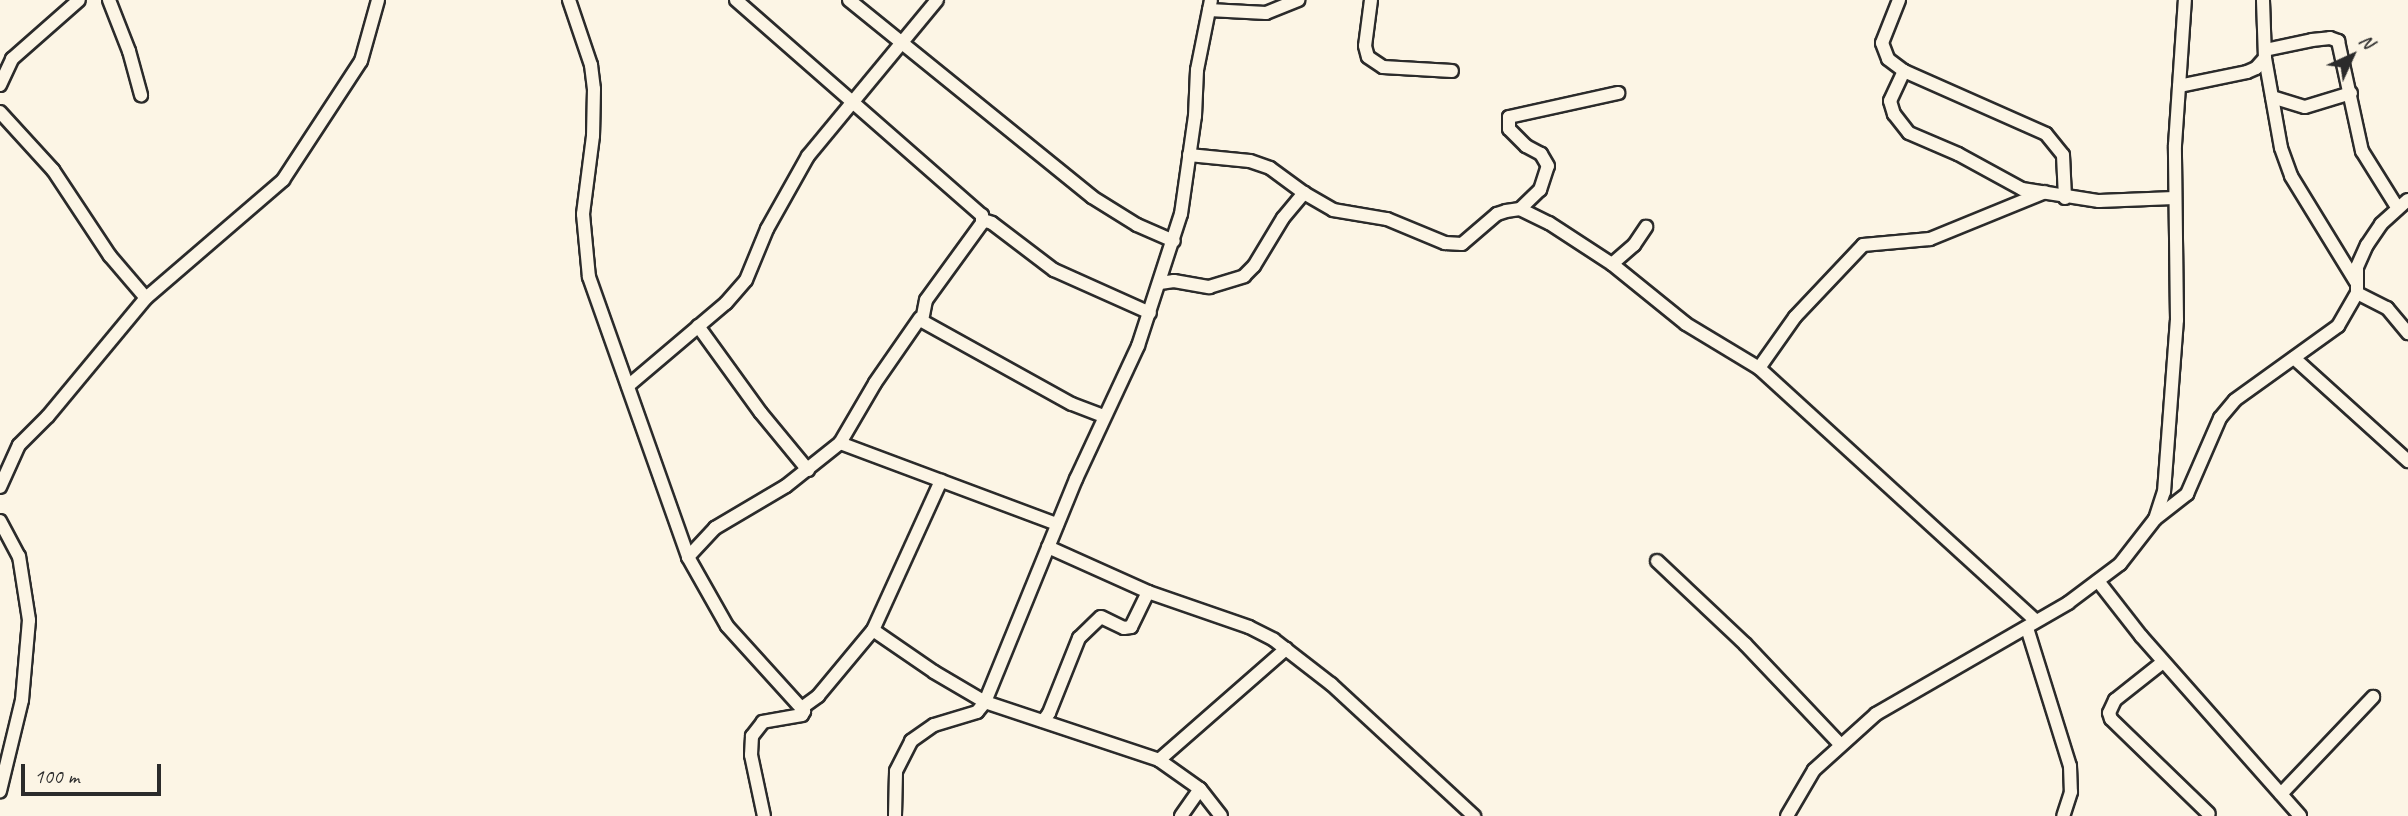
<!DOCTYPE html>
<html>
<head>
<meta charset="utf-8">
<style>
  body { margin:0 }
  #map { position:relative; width:2408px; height:816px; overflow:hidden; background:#fcf5e5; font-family:Caveat,sans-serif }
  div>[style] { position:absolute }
  .roads { filter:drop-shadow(2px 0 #2b2b2b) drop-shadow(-2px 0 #2b2b2b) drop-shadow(0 2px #2b2b2b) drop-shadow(0 -2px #2b2b2b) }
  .minor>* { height:12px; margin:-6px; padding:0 6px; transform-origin:6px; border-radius:6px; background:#fcf5e5 }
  span { translate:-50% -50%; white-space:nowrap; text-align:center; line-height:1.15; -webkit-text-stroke:5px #fcf5e5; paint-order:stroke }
  .north { position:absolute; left:2317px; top:21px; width:70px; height:70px; -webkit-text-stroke:5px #fcf5e5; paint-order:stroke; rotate:45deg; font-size:19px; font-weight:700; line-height:28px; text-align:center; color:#2b2b2b }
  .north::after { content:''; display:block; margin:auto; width:24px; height:32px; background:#2b2b2b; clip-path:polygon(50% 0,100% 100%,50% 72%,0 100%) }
  .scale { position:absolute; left:21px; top:764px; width:140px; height:32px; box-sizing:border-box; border:4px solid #2b2b2b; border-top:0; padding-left:9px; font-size:21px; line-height:24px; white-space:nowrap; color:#2b2b2b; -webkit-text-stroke:5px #fcf5e5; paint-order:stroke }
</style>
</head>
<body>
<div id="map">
  <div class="roads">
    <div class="minor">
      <i style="left:109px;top:0;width:55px;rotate:68.6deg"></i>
      <i style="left:129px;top:51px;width:46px;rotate:74.7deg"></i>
      <i style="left:569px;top:0;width:69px;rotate:71.3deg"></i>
      <i style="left:591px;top:65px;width:24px;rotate:83deg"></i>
      <i style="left:594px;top:89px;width:47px;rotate:91.2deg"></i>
      <i style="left:593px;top:136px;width:79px;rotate:97.3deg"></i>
      <i style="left:583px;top:214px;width:63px;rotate:84.6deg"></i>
      <i style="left:589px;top:277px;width:297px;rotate:70.5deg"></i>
      <i style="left:688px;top:557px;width:79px;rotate:60.5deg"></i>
      <i style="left:727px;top:626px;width:115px;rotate:47.8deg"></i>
      <i style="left:804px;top:711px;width:4px;rotate:117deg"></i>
      <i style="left:802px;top:715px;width:40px;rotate:170deg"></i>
      <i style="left:763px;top:722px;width:18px;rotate:128deg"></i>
      <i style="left:752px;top:736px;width:19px;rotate:93deg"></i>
      <i style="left:751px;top:755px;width:62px;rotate:78deg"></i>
      <i style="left:736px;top:0;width:327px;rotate:41.2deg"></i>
      <i style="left:982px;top:215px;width:8px;rotate:90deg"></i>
      <i style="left:982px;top:223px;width:95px;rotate:126deg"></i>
      <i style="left:926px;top:300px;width:21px;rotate:101deg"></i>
      <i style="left:922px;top:321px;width:171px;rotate:29deg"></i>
      <i style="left:1072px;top:404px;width:34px;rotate:21deg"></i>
      <i style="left:849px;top:0;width:313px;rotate:39deg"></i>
      <i style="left:1092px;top:197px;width:53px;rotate:31.9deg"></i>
      <i style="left:1137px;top:225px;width:40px;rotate:23.4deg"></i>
      <i style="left:1371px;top:0;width:46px;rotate:97.4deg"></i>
      <i style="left:1365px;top:46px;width:11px;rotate:75deg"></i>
      <i style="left:1368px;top:57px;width:18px;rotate:34deg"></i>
      <i style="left:1383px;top:67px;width:69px;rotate:3.3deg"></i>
      <i style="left:1899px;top:0;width:46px;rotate:111.6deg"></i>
      <i style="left:1882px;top:43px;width:17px;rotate:69deg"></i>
      <i style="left:1888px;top:59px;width:20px;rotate:37deg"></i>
      <i style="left:1904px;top:71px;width:155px;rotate:23.9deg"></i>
      <i style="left:2046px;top:134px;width:27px;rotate:51deg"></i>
      <i style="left:2063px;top:155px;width:43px;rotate:87.3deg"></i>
      <i style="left:1209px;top:10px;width:57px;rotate:3deg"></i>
      <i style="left:1266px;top:13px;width:35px;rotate:-22deg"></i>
      <i style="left:2265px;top:50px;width:48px;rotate:-12deg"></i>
      <i style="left:2312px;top:40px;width:18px;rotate:-6deg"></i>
      <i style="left:2330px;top:38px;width:9px;rotate:21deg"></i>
      <i style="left:2338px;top:41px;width:113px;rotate:77.7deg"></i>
      <i style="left:2362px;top:151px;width:66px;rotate:58deg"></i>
      <i style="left:2265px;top:58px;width:91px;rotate:79.9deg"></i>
      <i style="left:2281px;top:148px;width:30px;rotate:70deg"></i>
      <i style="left:2291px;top:176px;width:124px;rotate:58.5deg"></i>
      <i style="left:1904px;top:71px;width:33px;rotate:115deg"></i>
      <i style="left:1890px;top:101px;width:14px;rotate:73deg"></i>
      <i style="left:1894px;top:114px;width:24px;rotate:52deg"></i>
      <i style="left:1909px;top:133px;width:53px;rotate:23.2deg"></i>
      <i style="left:1958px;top:154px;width:73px;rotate:28.7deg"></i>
      <i style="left:2022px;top:189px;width:78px;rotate:8.9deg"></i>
      <i style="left:2099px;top:201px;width:75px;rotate:-2.3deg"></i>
      <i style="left:0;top:85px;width:29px;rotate:-65deg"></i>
      <i style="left:12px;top:59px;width:89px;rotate:-41.4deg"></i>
      <i style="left:2179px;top:86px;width:69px;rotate:-11.6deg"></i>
      <i style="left:2247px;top:72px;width:10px;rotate:-24deg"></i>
      <i style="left:2256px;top:68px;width:13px;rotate:-48deg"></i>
      <i style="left:2265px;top:58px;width:58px;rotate:-92deg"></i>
      <i style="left:2272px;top:97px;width:34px;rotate:17deg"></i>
      <i style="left:2305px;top:107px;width:48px;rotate:-16.9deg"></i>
      <i style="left:0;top:112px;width:79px;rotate:47.6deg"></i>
      <i style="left:53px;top:170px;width:103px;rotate:56.5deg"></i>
      <i style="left:110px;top:256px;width:55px;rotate:49.4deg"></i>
      <i style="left:1189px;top:155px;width:61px;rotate:5.6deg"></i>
      <i style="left:1250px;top:161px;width:21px;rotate:19deg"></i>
      <i style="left:1270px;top:168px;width:42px;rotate:36.3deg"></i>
      <i style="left:1304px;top:193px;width:34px;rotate:30deg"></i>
      <i style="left:1333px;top:210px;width:55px;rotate:9.5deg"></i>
      <i style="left:1387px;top:219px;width:63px;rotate:22.5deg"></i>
      <i style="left:1445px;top:243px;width:17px;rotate:3deg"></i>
      <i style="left:1462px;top:244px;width:46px;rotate:-40.6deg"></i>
      <i style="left:1497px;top:214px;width:9px;rotate:-18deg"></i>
      <i style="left:1506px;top:211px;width:14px;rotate:-8deg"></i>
      <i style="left:1520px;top:209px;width:32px;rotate:26deg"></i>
      <i style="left:1549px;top:223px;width:75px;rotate:33.1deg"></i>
      <i style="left:1612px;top:264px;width:95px;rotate:39deg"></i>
      <i style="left:1686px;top:324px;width:85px;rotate:31.1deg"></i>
      <i style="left:1759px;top:368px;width:375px;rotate:42.4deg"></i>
      <i style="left:1520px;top:209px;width:28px;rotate:-44deg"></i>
      <i style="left:1540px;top:190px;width:25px;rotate:-72deg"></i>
      <i style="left:1548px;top:166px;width:14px;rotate:-120deg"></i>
      <i style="left:1541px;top:154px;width:17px;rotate:-152deg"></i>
      <i style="left:1526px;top:146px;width:24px;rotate:-135deg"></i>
      <i style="left:1509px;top:129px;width:12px;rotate:-90deg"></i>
      <i style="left:1509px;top:117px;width:112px;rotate:-12.4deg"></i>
      <i style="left:983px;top:220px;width:9px;rotate:18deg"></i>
      <i style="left:992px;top:223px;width:78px;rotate:37.2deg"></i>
      <i style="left:1054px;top:270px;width:105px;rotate:24.1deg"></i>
      <i style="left:1612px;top:264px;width:29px;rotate:-41deg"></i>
      <i style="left:1634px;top:245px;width:22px;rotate:-56deg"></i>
      <i style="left:1160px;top:283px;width:14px;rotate:-8deg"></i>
      <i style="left:1174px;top:281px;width:36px;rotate:10deg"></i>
      <i style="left:1209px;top:287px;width:37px;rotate:-17deg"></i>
      <i style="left:1244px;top:276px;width:14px;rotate:-45deg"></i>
      <i style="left:1254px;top:266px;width:56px;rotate:-58.9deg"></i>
      <i style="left:1283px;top:218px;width:33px;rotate:-50deg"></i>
      <i style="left:2357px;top:293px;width:34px;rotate:27deg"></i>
      <i style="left:2387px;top:308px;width:33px;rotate:50deg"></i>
      <i style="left:698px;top:326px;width:107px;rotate:54.1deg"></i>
      <i style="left:761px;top:413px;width:74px;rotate:50.5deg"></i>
      <i style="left:2294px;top:358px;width:154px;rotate:42.1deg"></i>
      <i style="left:1759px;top:368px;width:62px;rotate:-54.8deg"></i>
      <i style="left:1795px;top:317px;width:99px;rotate:-46.6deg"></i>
      <i style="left:1863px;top:245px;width:67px;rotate:-5.1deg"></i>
      <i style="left:1930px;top:239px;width:124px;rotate:-22.2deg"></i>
      <i style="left:628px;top:386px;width:128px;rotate:-40.3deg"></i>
      <i style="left:726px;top:303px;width:30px;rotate:-49deg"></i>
      <i style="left:746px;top:280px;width:55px;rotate:-67.6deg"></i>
      <i style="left:767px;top:229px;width:84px;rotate:-60.7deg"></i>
      <i style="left:808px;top:156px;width:202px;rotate:-50.4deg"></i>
      <i style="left:840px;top:443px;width:232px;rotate:20.5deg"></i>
      <i style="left:0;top:487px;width:46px;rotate:-65.7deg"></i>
      <i style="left:19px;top:445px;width:41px;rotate:-45deg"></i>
      <i style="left:48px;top:416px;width:153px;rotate:-50.3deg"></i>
      <i style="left:146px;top:298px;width:181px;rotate:-40.7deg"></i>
      <i style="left:283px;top:180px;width:142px;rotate:-56.8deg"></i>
      <i style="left:361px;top:61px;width:63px;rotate:-74.4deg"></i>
      <i style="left:2155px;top:519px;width:41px;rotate:-38deg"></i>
      <i style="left:2187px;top:494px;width:83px;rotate:-66.5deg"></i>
      <i style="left:2220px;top:418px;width:23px;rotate:-50deg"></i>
      <i style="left:2235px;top:400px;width:127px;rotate:-35.7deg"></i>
      <i style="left:2338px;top:326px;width:38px;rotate:-60deg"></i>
      <i style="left:2357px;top:293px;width:26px;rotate:-90deg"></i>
      <i style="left:2357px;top:267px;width:24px;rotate:-66deg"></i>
      <i style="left:2367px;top:245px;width:25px;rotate:-56deg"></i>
      <i style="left:2381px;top:224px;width:36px;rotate:-42deg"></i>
      <i style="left:0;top:521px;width:40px;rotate:62deg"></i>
      <i style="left:19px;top:556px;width:65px;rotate:81.1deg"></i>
      <i style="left:29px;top:620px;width:80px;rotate:95deg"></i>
      <i style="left:22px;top:700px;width:94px;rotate:103.6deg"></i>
      <i style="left:1048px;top:547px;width:110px;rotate:24.2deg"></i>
      <i style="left:1148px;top:592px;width:107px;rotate:19.1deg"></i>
      <i style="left:1249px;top:627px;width:28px;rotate:27deg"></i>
      <i style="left:1274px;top:640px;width:72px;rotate:37.7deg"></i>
      <i style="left:1331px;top:684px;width:195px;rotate:42.7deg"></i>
      <i style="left:688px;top:557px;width:40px;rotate:-47deg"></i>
      <i style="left:715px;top:528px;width:82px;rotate:-30.6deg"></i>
      <i style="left:786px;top:486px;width:69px;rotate:-38.5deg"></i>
      <i style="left:840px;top:443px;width:69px;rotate:-59.7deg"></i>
      <i style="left:875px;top:383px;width:79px;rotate:-55.3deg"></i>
      <i style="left:1657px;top:561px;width:121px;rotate:43.3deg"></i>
      <i style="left:1745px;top:644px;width:138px;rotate:46.5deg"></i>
      <i style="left:2098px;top:581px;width:70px;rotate:52deg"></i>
      <i style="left:2141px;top:636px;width:240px;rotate:48.5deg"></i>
      <i style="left:2027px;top:628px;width:145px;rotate:72.7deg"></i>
      <i style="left:2070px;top:766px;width:26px;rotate:88deg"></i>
      <i style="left:2071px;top:792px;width:25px;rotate:108deg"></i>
      <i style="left:873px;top:630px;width:74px;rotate:34.5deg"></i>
      <i style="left:934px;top:672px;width:59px;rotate:30.5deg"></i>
      <i style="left:985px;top:702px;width:183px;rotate:18.4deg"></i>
      <i style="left:1159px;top:760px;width:50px;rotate:35.3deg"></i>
      <i style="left:1200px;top:789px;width:34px;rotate:52deg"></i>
      <i style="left:2163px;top:662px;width:61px;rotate:141.6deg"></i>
      <i style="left:2115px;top:700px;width:14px;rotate:115deg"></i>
      <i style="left:2109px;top:713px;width:6px;rotate:72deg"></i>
      <i style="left:2111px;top:719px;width:136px;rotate:44.1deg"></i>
      <i style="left:803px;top:707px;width:19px;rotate:-36deg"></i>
      <i style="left:818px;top:696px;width:86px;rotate:-50.2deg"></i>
      <i style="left:873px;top:630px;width:164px;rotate:-65.5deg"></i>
      <i style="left:1043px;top:721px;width:10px;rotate:-53deg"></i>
      <i style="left:1049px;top:713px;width:81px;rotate:-68.2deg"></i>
      <i style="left:1079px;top:638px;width:30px;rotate:-44deg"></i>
      <i style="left:1101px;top:617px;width:25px;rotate:26deg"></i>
      <i style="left:1124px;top:628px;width:7px;rotate:-8deg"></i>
      <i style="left:1131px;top:627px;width:39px;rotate:-64deg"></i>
      <i style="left:1159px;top:760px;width:169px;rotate:-41.2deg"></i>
      <i style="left:2281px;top:794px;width:134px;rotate:-46.5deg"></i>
      <i style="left:895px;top:816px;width:45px;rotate:-88.7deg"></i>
      <i style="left:896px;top:771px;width:34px;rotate:-63deg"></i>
      <i style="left:911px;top:741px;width:28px;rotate:-35deg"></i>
      <i style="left:934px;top:725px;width:45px;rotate:-16.8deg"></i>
      <i style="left:977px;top:712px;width:13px;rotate:-51deg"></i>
      <i style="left:985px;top:702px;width:241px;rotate:-67.8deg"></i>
      <i style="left:1076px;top:479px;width:147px;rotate:-65deg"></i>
      <i style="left:1138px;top:346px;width:139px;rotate:-72deg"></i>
      <i style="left:1181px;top:214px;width:99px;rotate:-81.9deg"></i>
      <i style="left:1195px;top:116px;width:46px;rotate:-87.5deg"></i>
      <i style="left:1197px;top:70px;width:71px;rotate:-78.7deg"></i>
      <i style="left:1181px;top:816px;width:33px;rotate:-55deg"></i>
      <i style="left:1787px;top:816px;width:53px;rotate:-59.6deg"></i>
      <i style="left:1814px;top:770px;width:84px;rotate:-42.1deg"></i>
      <i style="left:1876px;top:714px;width:222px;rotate:-30deg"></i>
      <i style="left:2068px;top:603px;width:65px;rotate:-36.9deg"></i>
      <i style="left:2120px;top:564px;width:57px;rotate:-52.1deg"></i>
      <i style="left:2155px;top:519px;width:28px;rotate:-72deg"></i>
      <i style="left:2164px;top:492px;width:172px;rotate:-85.7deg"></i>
      <i style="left:2177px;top:320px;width:175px;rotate:-90.7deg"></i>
      <i style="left:2175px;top:145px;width:145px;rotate:-86.1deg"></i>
    </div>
  </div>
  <div class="north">N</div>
  <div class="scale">100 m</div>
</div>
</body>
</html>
